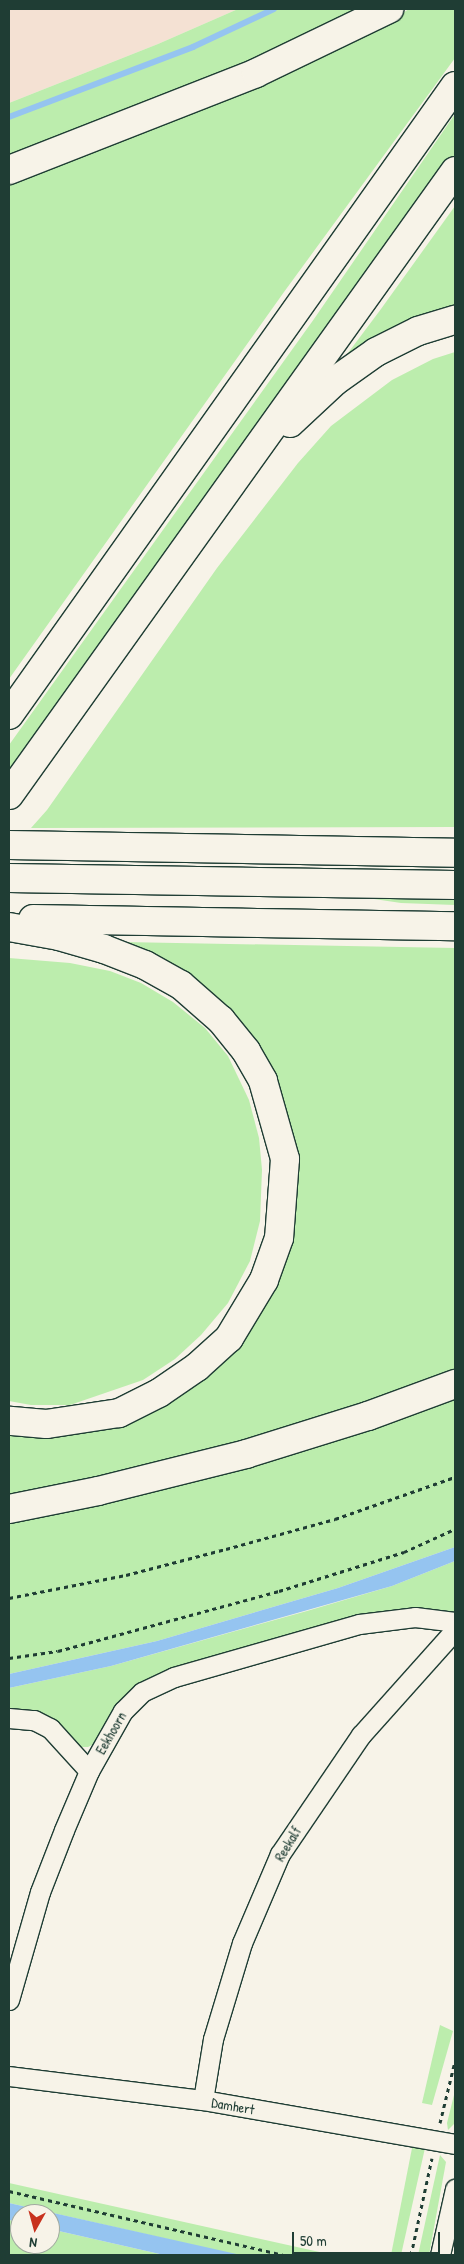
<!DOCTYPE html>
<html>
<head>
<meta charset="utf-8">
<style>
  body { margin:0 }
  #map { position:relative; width:464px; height:2264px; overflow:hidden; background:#f7f3e8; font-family:"Patrick Hand",sans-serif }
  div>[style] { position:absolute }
  .built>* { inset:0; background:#f4e1d3 }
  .green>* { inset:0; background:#bcedad }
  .water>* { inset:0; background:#95c4f0 }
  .stream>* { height:5.5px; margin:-2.75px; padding:0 2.75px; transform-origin:2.75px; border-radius:2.75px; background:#95c4f0 }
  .path>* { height:3px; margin-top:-1.5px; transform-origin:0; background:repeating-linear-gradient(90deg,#1f3d34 0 4px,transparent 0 8px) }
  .roads { filter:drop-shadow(1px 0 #1f3d34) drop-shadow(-1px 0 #1f3d34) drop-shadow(0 1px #1f3d34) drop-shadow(0 -1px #1f3d34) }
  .street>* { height:19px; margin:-9.5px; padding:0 9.5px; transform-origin:9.5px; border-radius:9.5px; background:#f7f3e8 }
  .highway>* { height:28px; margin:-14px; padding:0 14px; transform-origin:14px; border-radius:14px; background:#f7f3e8 }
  span { translate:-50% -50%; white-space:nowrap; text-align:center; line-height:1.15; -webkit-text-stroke:5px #f7f3e8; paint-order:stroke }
  .street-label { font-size:14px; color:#1f3d34 }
  .frame { position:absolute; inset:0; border:10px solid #1f3d34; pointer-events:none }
  .north { position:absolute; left:10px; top:2204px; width:50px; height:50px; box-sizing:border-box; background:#f7f3e8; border:1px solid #a1aaa0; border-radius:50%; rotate:187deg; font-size:14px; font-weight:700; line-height:20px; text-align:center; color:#1f3d34 }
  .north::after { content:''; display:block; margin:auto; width:18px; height:22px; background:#c8321e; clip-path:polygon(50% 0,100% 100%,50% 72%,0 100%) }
  .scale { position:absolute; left:292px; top:2232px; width:148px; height:22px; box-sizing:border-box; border:2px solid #1f3d34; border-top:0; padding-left:6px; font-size:15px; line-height:18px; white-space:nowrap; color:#1f3d34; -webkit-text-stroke:4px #f7f3e8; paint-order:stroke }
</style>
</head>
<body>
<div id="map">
  <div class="built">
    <i style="clip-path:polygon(9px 9px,238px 9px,158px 44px,9px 103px)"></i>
  </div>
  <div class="green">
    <i style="clip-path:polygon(238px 9px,363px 9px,300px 42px,9px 158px,9px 103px,158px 44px)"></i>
    <i style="clip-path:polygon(409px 9px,455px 9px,455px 58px,284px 292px,9px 679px,9px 180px,371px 33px)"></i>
    <i style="clip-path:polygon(455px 114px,455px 164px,9px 787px,9px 745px,314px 319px)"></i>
    <i style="clip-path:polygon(455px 206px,455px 314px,336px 369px,381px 309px)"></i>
    <i style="clip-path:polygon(455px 352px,455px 827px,31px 828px,47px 810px,217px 568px,298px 463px,331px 426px,392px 380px,433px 359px)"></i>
    <i style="clip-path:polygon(374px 899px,455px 899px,455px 905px,401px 903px)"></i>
    <i style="clip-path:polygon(123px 942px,455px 948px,455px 1375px,278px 1434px,138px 1469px,9px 1494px,9px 1430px,91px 1431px,260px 1310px,291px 1132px,279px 1088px,260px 1049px,163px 962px)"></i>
    <i style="clip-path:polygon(9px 958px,70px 963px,110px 971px,141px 983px,173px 1002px,205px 1028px,228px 1056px,249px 1100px,259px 1138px,262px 1170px,260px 1221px,250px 1261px,228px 1303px,201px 1335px,175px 1359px,143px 1380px,70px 1405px,31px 1405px,9px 1401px)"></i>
    <i style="clip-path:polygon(455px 1400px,455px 1547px,338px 1588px,157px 1641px,9px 1674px,9px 1521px,84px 1508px,310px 1450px)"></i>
    <i style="clip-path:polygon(455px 1561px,455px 1613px,342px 1621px,155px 1675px,142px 1682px,94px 1744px,88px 1747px,81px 1747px,9px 1711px,9px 1688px,111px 1666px,307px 1611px,392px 1586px)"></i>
    <i style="clip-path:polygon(440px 2025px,453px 2031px,432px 2105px,422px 2103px)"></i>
    <i style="clip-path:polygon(455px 2091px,455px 2123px,448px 2130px,447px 2123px)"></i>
    <i style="clip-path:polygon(413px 2143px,425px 2148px,401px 2255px,391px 2255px)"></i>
    <i style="clip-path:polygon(440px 2155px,446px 2162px,429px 2255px,418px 2255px)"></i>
    <i style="clip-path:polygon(9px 2183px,333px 2255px,237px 2255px,9px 2203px)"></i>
    <i style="clip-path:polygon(9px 2220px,20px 2222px,20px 2244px,50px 2244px,50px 2229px,164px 2255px,9px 2255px)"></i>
  </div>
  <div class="water">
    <i style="clip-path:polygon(455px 1547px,455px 1561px,392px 1586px,111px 1666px,9px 1688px,9px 1674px,157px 1641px,338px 1588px)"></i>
    <i style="clip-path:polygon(9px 2203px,40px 2210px,241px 2255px,164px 2255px,50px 2229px,50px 2214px,20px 2214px,20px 2222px,9px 2220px)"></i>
  </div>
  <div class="stream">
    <i style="left:9px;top:117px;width:197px;rotate:-20.8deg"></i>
    <i style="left:193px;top:47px;width:89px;rotate:-25.1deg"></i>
  </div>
  <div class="path">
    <i style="left:9px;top:1598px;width:119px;rotate:-11.1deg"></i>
    <i style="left:126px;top:1575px;width:103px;rotate:-14.6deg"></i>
    <i style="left:226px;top:1549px;width:113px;rotate:-15.4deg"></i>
    <i style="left:335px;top:1519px;width:127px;rotate:-19.3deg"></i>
    <i style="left:9px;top:1658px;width:49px;rotate:-8.1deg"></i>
    <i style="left:58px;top:1651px;width:229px;rotate:-15.2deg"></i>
    <i style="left:279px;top:1591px;width:131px;rotate:-17.3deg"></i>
    <i style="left:404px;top:1552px;width:56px;rotate:-24.3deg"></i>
    <i style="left:440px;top:2123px;width:64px;rotate:-76.4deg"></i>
    <i style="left:9px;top:2191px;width:281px;rotate:13.1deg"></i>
    <i style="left:9px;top:2255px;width:3px"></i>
    <i style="left:411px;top:2255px;width:99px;rotate:-77.8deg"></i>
  </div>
  <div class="roads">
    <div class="street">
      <i style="left:9px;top:1718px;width:25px;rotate:5deg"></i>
      <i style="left:34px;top:1720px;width:18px;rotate:27deg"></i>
      <i style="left:50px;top:1728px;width:58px;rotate:47.8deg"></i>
      <i style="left:9px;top:2000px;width:112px;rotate:-74deg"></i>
      <i style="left:40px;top:1892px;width:66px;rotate:-68.8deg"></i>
      <i style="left:64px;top:1830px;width:64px;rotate:-67deg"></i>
      <i style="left:89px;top:1771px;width:69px;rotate:-60.5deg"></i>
      <i style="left:123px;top:1711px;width:27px;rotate:-45deg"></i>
      <i style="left:142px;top:1692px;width:35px;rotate:-25deg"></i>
      <i style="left:174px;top:1677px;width:192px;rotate:-16deg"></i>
      <i style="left:359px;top:1624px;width:56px;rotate:-7.1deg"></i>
      <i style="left:415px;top:1617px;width:40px;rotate:7.1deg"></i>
      <i style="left:9px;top:2076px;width:195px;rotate:7.1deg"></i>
      <i style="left:203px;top:2100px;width:256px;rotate:9.9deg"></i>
      <i style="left:203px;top:2100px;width:62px;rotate:-80.7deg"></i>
      <i style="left:213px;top:2039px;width:100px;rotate:-73.2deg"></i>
      <i style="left:242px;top:1943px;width:97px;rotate:-66.9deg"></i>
      <i style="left:280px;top:1854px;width:144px;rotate:-55.8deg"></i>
      <i style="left:361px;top:1735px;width:141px;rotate:-48.2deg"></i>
      <i style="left:440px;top:2255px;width:68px;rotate:-77.2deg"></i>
    </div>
    <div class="highway">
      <i style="left:9px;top:170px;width:265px;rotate:-21.4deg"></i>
      <i style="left:256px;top:73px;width:148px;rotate:-25.7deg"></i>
      <i style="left:290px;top:423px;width:62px;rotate:-43deg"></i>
      <i style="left:335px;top:381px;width:50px;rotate:-35.3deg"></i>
      <i style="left:376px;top:352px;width:47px;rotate:-26.6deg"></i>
      <i style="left:418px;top:331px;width:39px;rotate:-17deg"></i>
      <i style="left:9px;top:715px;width:771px;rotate:-54.66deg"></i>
      <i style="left:9px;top:795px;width:767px;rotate:-54.44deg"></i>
      <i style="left:9px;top:845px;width:446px;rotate:1deg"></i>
      <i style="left:9px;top:878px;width:446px;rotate:0.9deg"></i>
      <i style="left:33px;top:919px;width:422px;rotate:1deg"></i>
      <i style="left:9px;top:927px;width:51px;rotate:10.2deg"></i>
      <i style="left:59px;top:936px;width:47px;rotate:16.1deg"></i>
      <i style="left:104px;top:949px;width:44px;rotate:21.3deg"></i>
      <i style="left:145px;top:965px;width:41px;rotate:29.1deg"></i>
      <i style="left:181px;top:985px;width:53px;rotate:41.2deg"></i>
      <i style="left:221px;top:1020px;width:40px;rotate:51deg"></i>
      <i style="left:246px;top:1051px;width:34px;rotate:60deg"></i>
      <i style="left:263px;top:1081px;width:81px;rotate:74.2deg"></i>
      <i style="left:285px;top:1159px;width:79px;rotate:94.3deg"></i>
      <i style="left:279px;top:1238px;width:45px;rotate:109.7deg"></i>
      <i style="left:264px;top:1280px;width:68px;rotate:121.1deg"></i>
      <i style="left:229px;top:1338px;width:43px;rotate:137.8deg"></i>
      <i style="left:197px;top:1367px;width:46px;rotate:145.6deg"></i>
      <i style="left:159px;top:1393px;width:45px;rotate:153.4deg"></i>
      <i style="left:119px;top:1413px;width:74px;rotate:171.4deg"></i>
      <i style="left:46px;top:1424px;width:37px;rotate:-175deg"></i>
      <i style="left:9px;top:1509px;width:91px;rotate:-11.4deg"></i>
      <i style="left:98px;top:1491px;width:153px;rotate:-14deg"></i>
      <i style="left:246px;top:1454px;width:128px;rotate:-17.3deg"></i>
      <i style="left:368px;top:1416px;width:93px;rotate:-20.2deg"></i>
    </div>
  </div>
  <div class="street-label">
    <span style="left:111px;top:1733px;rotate:-60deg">Eekhoorn</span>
    <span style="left:288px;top:1844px;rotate:-59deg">Reekalf</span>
    <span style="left:233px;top:2106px;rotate:10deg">Damhert</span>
  </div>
  <div class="frame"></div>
  <div class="north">N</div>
  <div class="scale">50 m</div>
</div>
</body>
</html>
